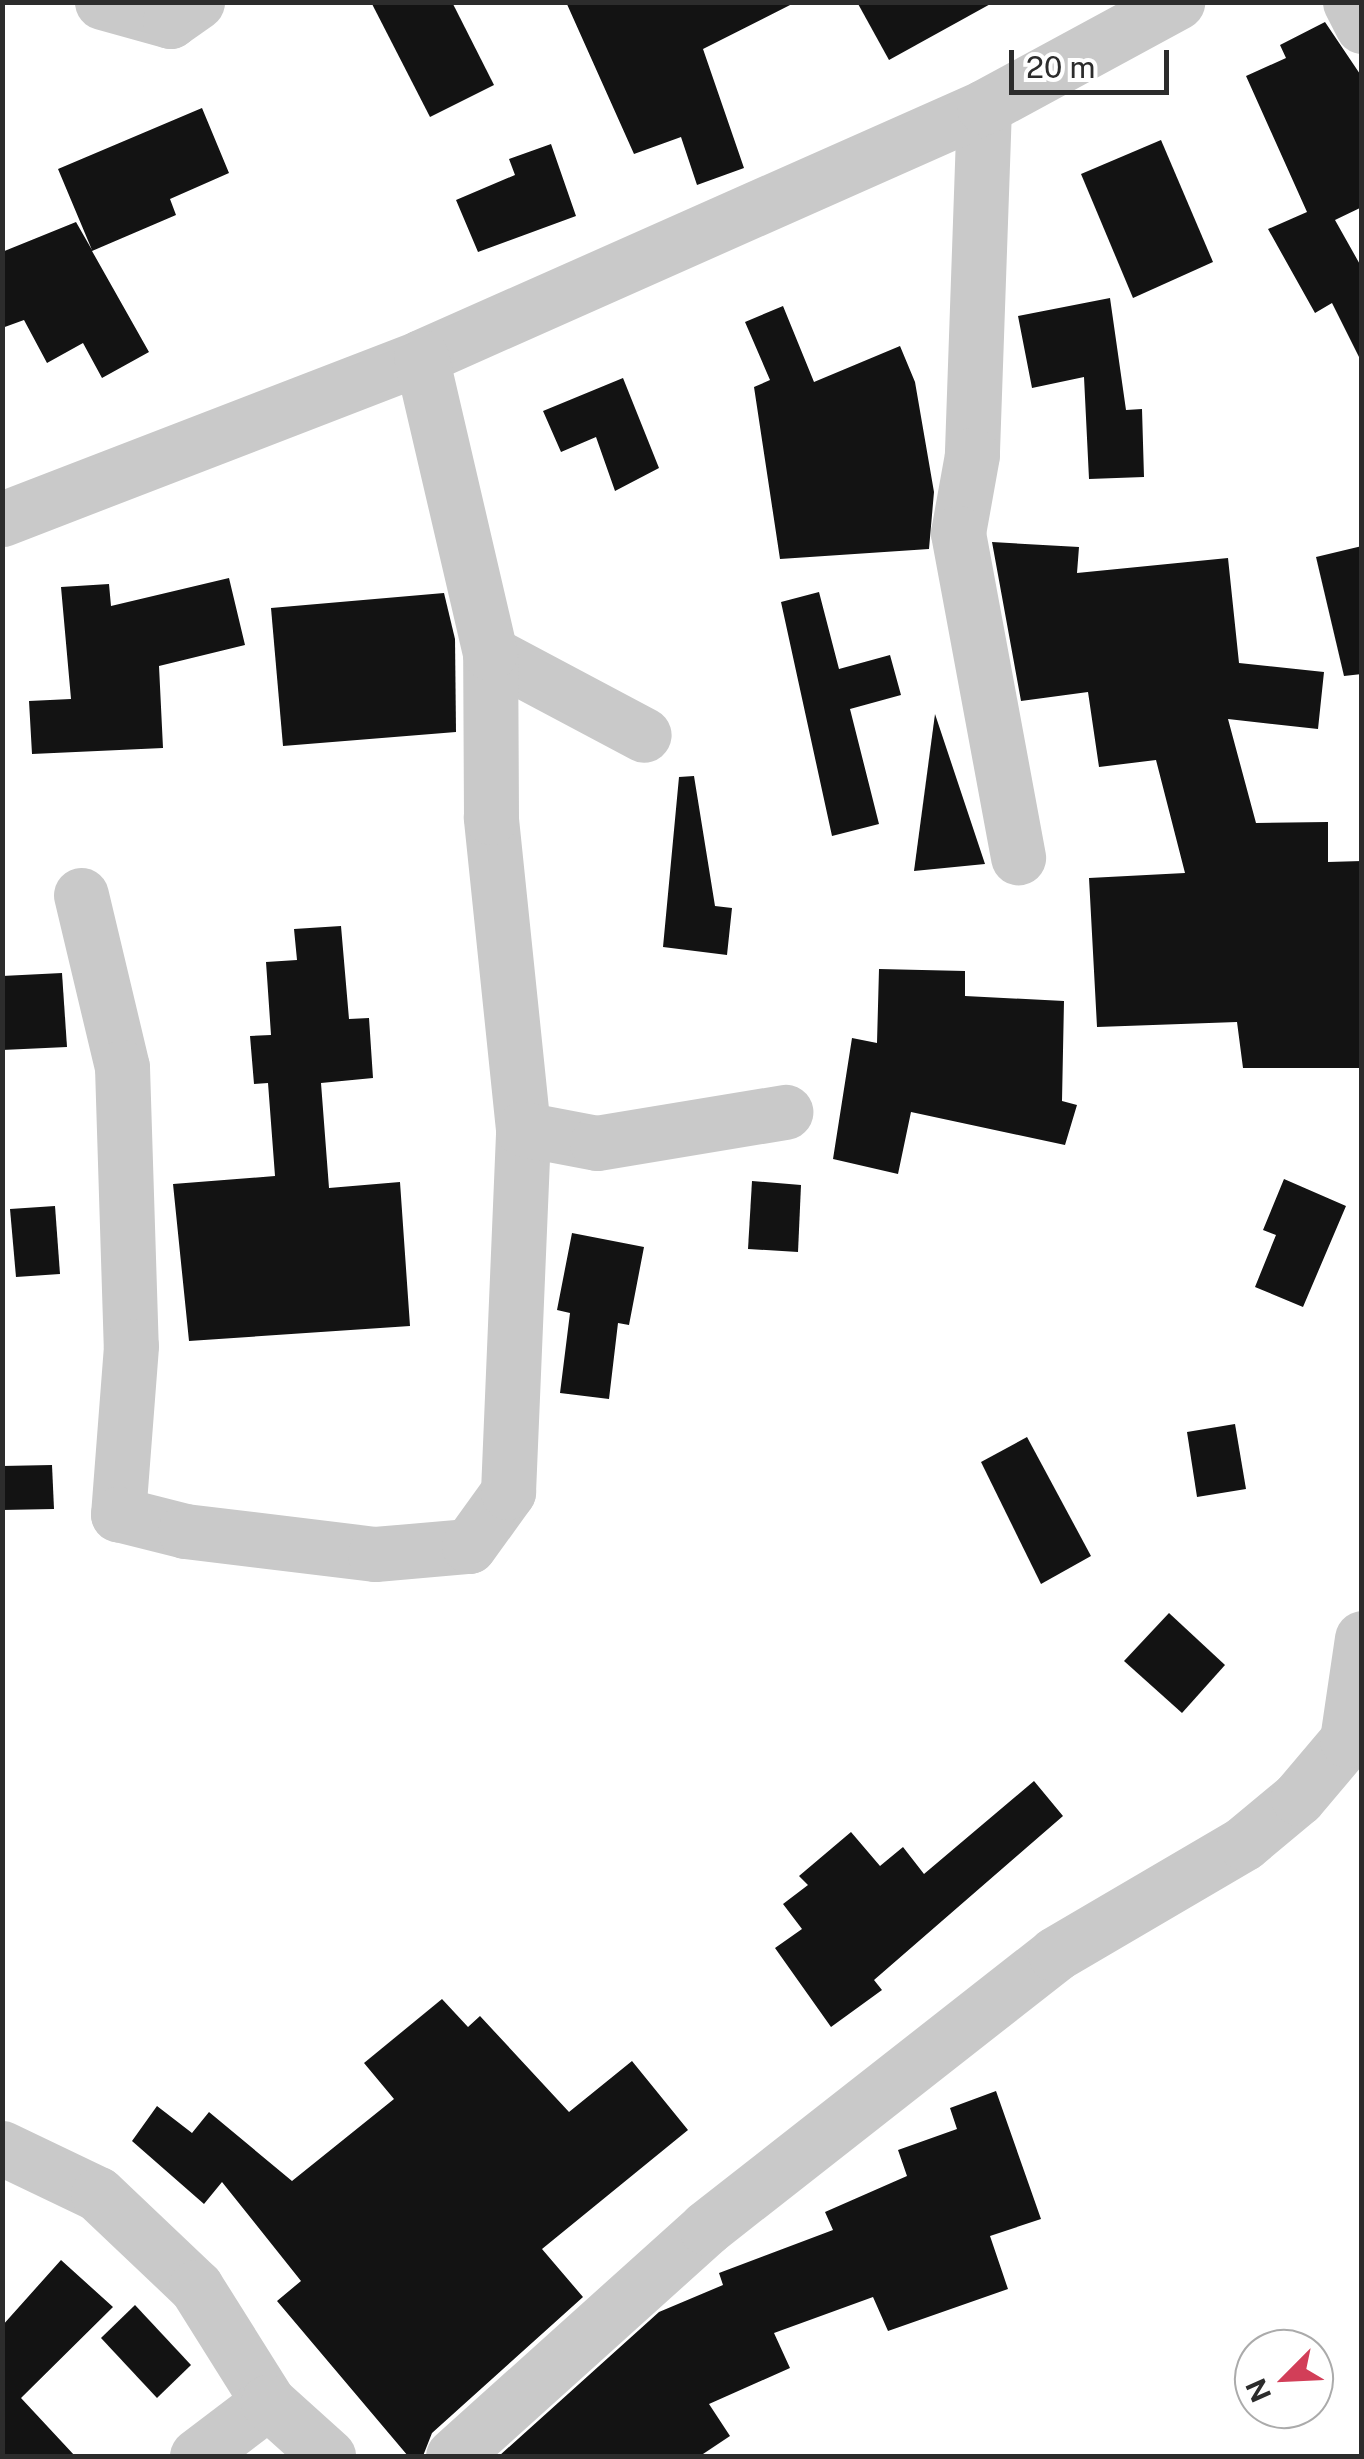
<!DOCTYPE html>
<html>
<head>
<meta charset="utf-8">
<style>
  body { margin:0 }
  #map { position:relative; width:1364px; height:2459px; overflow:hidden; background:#fff; font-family:"Public Sans",sans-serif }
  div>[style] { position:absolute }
  .building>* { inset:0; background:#131313 }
  .minor>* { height:55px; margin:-27.5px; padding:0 27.5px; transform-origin:27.5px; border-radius:27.5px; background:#c9c9c9 }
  span { translate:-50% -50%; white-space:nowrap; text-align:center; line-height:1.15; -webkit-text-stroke:10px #fff; paint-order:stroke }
  .frame { position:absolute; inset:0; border:5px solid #2c2c2c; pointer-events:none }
  .north { position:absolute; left:1234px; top:2329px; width:100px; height:100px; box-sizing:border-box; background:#fff; border:2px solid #ababab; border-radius:50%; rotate:246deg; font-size:28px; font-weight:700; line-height:40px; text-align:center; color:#2c2c2c }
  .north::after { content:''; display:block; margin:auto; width:35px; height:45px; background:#d23e58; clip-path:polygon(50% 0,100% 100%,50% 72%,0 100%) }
  .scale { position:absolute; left:1009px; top:50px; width:160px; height:45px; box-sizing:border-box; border:5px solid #2c2c2c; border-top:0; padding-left:12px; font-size:30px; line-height:35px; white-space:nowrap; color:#2c2c2c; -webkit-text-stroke:8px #fff; paint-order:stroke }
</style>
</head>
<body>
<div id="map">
  <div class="building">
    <i style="clip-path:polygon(371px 2px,452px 2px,494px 85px,430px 117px)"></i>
    <i style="clip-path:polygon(566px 2px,796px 2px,703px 49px,744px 168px,697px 185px,681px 137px,634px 154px)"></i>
    <i style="clip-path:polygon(857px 2px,994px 2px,889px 60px)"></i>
    <i style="clip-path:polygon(1325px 22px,1362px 77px,1362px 207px,1335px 220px,1362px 268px,1362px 363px,1332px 303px,1315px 313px,1268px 229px,1307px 212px,1246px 76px,1286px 58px,1280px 45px)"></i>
    <i style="clip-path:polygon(202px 108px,229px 173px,170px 199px,176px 215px,92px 251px,149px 352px,102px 378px,83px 343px,47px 363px,24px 320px,2px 328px,2px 252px,76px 222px,92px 250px,58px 169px)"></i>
    <i style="clip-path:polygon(1161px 140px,1213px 262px,1133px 298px,1081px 174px)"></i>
    <i style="clip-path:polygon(551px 144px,576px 216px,478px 252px,456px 200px,515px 175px,509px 159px)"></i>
    <i style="clip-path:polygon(1110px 298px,1126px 410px,1142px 409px,1144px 477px,1089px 479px,1084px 377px,1032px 388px,1018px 316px)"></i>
    <i style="clip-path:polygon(783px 306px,814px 382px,900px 346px,915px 382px,934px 492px,929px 549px,780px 559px,754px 387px,770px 380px,745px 322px)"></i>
    <i style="clip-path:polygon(623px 378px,659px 468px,615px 491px,596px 437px,561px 452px,543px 411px)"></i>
    <i style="clip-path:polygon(992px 542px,1079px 547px,1077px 573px,1228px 558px,1239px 663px,1324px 672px,1318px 729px,1228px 719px,1256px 823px,1328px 822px,1328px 862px,1362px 861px,1362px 1068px,1243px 1068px,1237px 1022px,1097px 1027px,1089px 878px,1185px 873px,1156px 760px,1099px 767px,1088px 692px,1021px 701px)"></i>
    <i style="clip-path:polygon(1362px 546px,1362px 674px,1344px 676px,1316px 557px)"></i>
    <i style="clip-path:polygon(229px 578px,245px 645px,159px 666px,163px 748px,32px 754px,29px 701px,71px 699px,61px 587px,109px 584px,111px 606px)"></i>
    <i style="clip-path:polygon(819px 592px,839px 669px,890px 655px,901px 695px,850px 709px,879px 824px,832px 836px,781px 602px)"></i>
    <i style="clip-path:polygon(444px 593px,455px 639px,456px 732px,283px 746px,271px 608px)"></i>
    <i style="clip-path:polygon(935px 714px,985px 864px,914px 871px)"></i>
    <i style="clip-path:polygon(694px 776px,715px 906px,732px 908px,727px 955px,663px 947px,679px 777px)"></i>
    <i style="clip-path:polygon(341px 926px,349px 1019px,369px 1018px,373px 1078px,321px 1083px,329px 1188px,400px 1182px,410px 1326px,189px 1341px,173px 1184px,275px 1176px,268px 1083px,254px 1084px,250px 1036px,271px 1035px,266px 962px,297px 960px,294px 929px)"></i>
    <i style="clip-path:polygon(879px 969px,965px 971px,965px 996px,1064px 1001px,1062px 1101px,1077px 1105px,1065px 1145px,911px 1112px,898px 1174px,833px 1159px,852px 1038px,877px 1043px)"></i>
    <i style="clip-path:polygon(62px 973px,67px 1047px,2px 1050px,2px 976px)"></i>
    <i style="clip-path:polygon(1284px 1179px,1346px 1206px,1303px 1307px,1255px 1287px,1276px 1235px,1263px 1230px)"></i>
    <i style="clip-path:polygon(752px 1181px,801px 1185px,798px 1252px,748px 1249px)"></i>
    <i style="clip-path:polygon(55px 1206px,60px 1274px,16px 1277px,10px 1209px)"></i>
    <i style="clip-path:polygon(572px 1233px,644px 1247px,629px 1325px,618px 1323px,609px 1399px,560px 1393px,570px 1313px,557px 1310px)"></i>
    <i style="clip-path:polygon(1235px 1424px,1246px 1489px,1197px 1497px,1187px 1432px)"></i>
    <i style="clip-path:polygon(1027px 1437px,1091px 1556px,1041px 1584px,981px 1462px)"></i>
    <i style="clip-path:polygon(52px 1465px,54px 1509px,2px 1510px,2px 1466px)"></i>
    <i style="clip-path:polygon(1169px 1613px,1225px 1665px,1182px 1713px,1124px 1661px)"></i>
    <i style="clip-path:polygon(1034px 1781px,1063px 1816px,874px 1980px,882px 1990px,831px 2027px,775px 1948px,802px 1929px,783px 1904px,808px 1885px,799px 1876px,851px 1832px,880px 1866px,903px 1847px,924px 1874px)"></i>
    <i style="clip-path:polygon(442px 1999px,468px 2027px,480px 2016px,569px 2112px,632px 2061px,688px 2130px,542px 2249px,583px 2297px,432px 2433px,423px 2456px,408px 2456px,277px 2301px,301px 2281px,222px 2182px,204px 2204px,132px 2141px,157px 2106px,192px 2133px,209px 2112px,292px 2181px,394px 2099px,364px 2063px)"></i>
    <i style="clip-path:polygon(996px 2091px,1041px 2219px,990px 2236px,1008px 2289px,888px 2331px,873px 2297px,774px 2333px,790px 2368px,709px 2404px,730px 2436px,700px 2456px,499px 2456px,659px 2312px,723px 2285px,719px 2273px,833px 2230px,825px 2212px,907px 2176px,898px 2150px,957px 2129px,950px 2108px)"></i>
    <i style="clip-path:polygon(61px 2260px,113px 2307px,21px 2398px,75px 2456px,2px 2456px,2px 2326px)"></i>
    <i style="clip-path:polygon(135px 2305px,191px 2365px,157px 2398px,101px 2338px)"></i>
  </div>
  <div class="minor">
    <i style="left:102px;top:2px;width:71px;rotate:15.6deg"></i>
    <i style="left:170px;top:21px;width:33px;rotate:-35deg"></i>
    <i style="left:1350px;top:2px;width:27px;rotate:63deg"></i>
    <i style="left:984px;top:107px;width:348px;rotate:92deg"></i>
    <i style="left:972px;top:455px;width:79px;rotate:100.2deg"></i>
    <i style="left:958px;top:533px;width:330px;rotate:79.5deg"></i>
    <i style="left:2px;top:519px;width:449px;rotate:-21.1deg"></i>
    <i style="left:421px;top:357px;width:616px;rotate:-23.94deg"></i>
    <i style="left:984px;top:107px;width:220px;rotate:-28.5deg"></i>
    <i style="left:490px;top:653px;width:174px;rotate:28deg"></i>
    <i style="left:81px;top:895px;width:177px;rotate:76.6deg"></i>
    <i style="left:122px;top:1067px;width:279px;rotate:88.2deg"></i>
    <i style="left:131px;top:1346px;width:169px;rotate:94.4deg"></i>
    <i style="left:118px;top:1514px;width:69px;rotate:14.2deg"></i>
    <i style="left:185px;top:1531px;width:191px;rotate:6.9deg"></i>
    <i style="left:375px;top:1554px;width:94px;rotate:-4.9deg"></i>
    <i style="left:469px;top:1546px;width:67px;rotate:-54.2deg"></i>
    <i style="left:508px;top:1492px;width:363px;rotate:-87.6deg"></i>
    <i style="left:523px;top:1129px;width:314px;rotate:-95.9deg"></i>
    <i style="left:491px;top:817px;width:164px;rotate:-90.3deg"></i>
    <i style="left:490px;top:653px;width:304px;rotate:-103.1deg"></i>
    <i style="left:523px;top:1129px;width:75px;rotate:10.7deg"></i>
    <i style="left:597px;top:1143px;width:191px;rotate:-9.4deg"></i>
    <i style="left:2px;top:2148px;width:106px;rotate:25.6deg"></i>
    <i style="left:98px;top:2194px;width:135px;rotate:43.5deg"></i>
    <i style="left:196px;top:2287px;width:136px;rotate:57.9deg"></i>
    <i style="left:197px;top:2456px;width:89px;rotate:-37.3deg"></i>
    <i style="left:268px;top:2402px;width:81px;rotate:42deg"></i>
    <i style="left:453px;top:2456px;width:341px;rotate:-42deg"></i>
    <i style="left:706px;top:2228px;width:444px;rotate:-38.1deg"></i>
    <i style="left:1055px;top:1954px;width:219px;rotate:-30.4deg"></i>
    <i style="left:1244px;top:1843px;width:70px;rotate:-39.8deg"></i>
    <i style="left:1298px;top:1798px;width:76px;rotate:-49.8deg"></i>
    <i style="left:1347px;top:1740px;width:103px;rotate:-81.6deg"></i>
  </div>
  <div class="frame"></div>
  <div class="north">N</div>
  <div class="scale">20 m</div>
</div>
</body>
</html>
